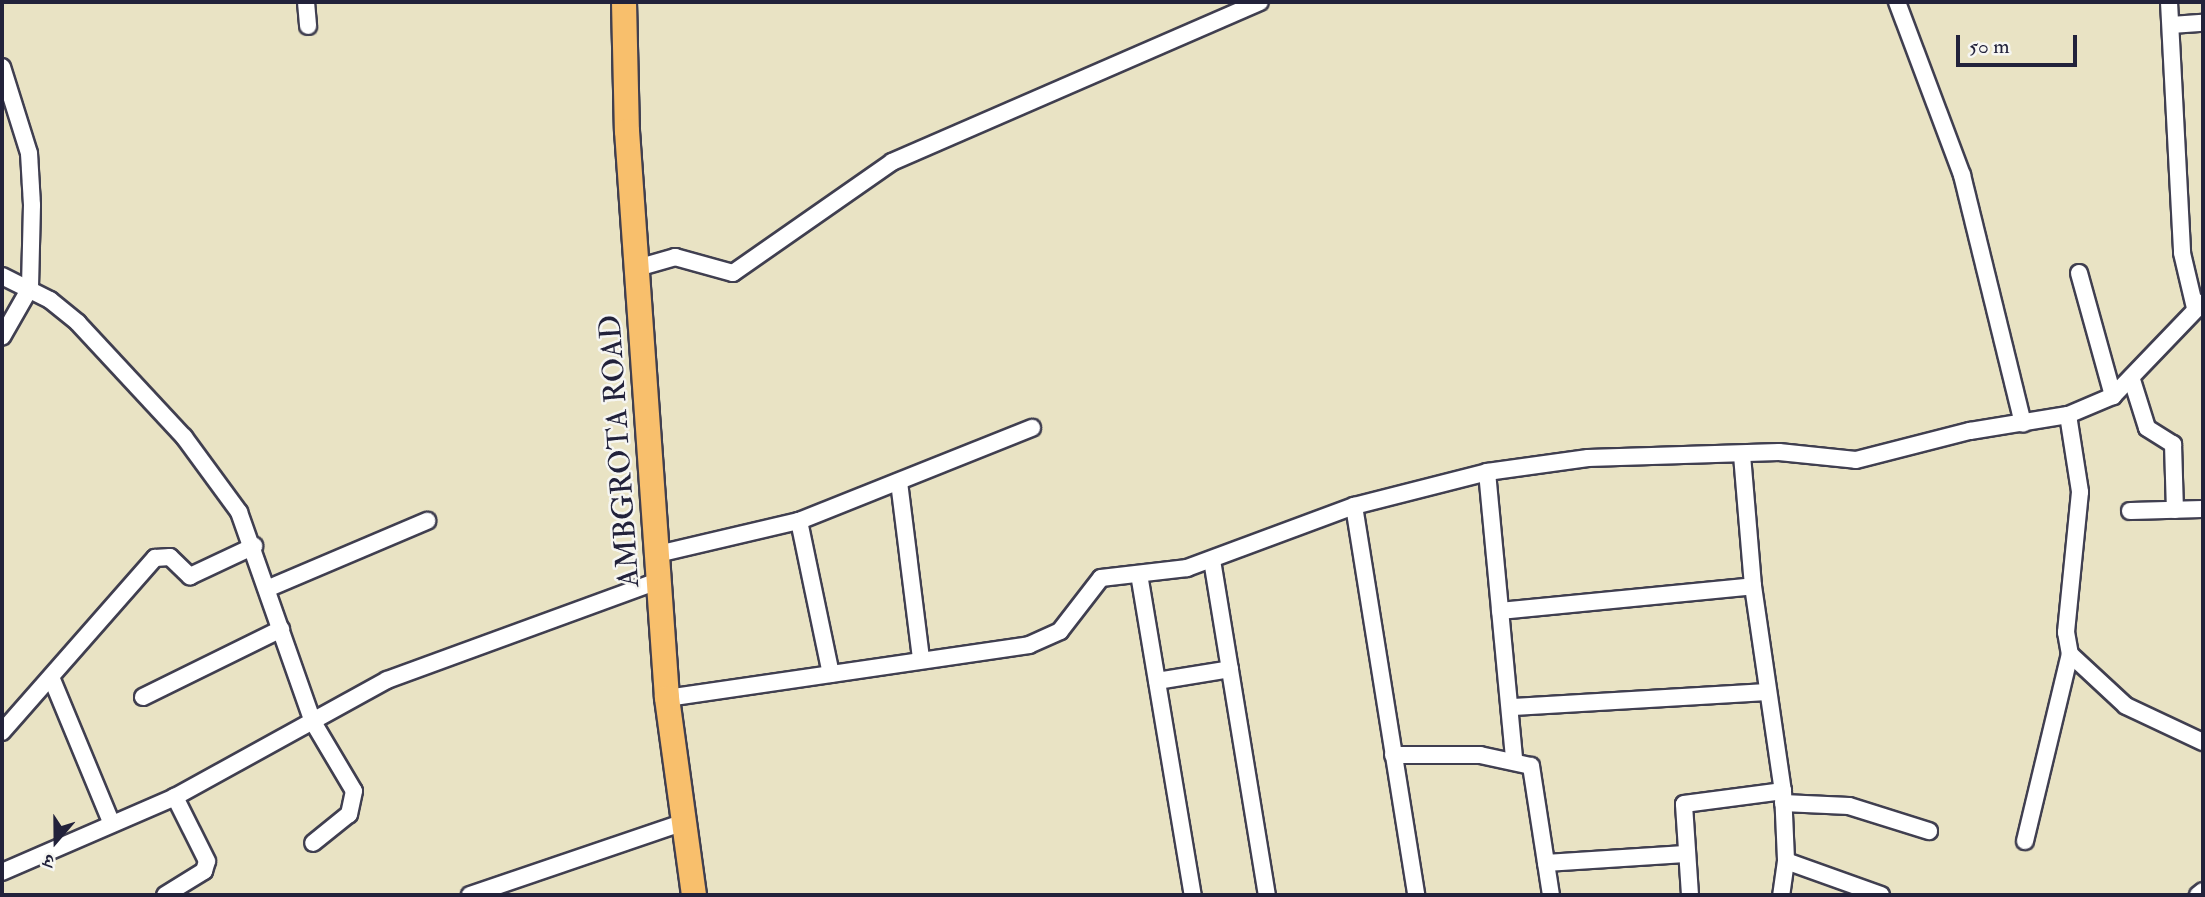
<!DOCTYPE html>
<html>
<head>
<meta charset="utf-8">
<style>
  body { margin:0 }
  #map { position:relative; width:2205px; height:897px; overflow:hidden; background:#e9e3c4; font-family:"IM FELL Double Pica","Noto Serif Devanagari",serif }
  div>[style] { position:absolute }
  .roads { filter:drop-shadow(2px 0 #403f50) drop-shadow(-2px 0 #403f50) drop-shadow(0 2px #403f50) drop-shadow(0 -2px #403f50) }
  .street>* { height:16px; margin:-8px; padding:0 8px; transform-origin:8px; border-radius:8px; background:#fff }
  .primary>* { height:24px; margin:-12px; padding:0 12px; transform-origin:12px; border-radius:12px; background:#f8bf6c }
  span { translate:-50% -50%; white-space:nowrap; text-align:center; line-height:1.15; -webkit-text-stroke:5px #f6f6f2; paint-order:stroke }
  .street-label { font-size:30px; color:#22223b }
  .frame { position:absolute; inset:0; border:4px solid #22223b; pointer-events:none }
  .north { position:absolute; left:21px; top:806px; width:70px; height:70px; -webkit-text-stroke:5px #f6f6f2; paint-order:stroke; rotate:200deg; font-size:19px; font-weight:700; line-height:28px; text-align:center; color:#22223b }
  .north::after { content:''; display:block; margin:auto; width:24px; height:32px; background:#22223b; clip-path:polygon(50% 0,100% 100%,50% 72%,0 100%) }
  .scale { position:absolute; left:1956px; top:35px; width:121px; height:32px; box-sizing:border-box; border:4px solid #22223b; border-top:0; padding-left:9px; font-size:21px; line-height:24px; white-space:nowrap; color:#22223b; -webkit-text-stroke:5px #f6f6f2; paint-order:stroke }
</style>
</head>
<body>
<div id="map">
  <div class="roads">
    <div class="street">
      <i style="left:306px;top:2px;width:24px;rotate:85deg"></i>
      <i style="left:1897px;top:2px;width:185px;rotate:69.4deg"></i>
      <i style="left:1962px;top:175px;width:256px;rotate:76.2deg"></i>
      <i style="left:2169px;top:2px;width:251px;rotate:87deg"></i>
      <i style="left:2182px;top:253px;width:57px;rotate:76.7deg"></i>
      <i style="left:2171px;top:25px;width:32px;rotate:-4deg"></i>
      <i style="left:2px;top:67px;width:90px;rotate:72.6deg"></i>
      <i style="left:29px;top:153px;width:52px;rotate:86.7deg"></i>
      <i style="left:32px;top:205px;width:83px;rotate:91.4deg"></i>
      <i style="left:30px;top:288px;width:56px;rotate:119.7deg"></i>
      <i style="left:637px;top:268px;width:40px;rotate:-16deg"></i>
      <i style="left:675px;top:257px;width:60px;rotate:15.4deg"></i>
      <i style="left:733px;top:273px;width:194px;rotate:-34.9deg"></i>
      <i style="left:892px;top:162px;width:401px;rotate:-23.5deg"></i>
      <i style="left:2079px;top:273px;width:128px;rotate:74.5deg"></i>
      <i style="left:2px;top:276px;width:54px;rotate:26.6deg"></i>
      <i style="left:50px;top:300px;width:36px;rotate:39deg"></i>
      <i style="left:78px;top:323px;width:156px;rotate:47.1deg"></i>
      <i style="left:184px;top:437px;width:93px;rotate:53.7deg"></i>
      <i style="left:239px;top:512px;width:223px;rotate:70.6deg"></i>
      <i style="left:313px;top:722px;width:80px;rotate:59.3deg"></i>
      <i style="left:354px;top:791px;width:24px;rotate:102deg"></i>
      <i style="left:349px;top:814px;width:46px;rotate:141.1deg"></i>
      <i style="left:2132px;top:380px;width:50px;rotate:72.6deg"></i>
      <i style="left:2147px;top:428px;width:31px;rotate:32deg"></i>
      <i style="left:2173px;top:444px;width:66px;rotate:88.3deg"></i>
      <i style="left:2068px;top:415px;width:78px;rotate:81.1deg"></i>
      <i style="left:2080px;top:492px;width:141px;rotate:95.7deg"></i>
      <i style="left:2066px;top:632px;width:22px;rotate:80deg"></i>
      <i style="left:2070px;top:654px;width:76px;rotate:42.9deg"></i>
      <i style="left:2126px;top:706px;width:85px;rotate:25.1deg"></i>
      <i style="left:1742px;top:455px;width:131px;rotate:85.2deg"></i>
      <i style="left:1753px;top:586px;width:207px;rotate:81.7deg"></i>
      <i style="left:1783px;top:791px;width:70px;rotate:87.5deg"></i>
      <i style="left:1786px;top:861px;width:34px;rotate:98deg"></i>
      <i style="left:1487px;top:472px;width:287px;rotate:84.6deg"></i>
      <i style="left:899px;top:482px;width:178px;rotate:82.9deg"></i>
      <i style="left:1354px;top:506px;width:394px;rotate:80.9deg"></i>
      <i style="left:2130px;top:511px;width:73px;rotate:-1.6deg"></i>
      <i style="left:799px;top:521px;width:156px;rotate:78.2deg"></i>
      <i style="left:658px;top:554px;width:145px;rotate:-13.2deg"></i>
      <i style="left:799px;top:521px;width:251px;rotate:-21.8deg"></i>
      <i style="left:1212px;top:560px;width:339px;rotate:80.7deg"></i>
      <i style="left:1139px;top:574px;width:326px;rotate:80.5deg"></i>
      <i style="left:269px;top:588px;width:172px;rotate:-23deg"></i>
      <i style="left:1500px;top:611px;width:254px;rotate:-5.6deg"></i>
      <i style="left:51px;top:677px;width:159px;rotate:67.5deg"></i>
      <i style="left:1157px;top:681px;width:74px;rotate:-9.3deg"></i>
      <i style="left:143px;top:697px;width:154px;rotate:-26.2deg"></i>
      <i style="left:667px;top:698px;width:366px;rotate:-8.3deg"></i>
      <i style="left:1029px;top:645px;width:34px;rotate:-24deg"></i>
      <i style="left:1060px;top:631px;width:67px;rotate:-52.3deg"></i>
      <i style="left:1101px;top:578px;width:87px;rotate:-6.6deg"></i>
      <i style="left:1187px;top:568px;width:178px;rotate:-20.4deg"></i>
      <i style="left:1354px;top:506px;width:137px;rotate:-14.3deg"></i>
      <i style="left:1487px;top:472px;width:102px;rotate:-7.9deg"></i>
      <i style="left:1588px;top:458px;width:191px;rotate:-1.8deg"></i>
      <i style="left:1779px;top:452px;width:77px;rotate:5.9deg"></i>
      <i style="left:1856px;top:460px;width:118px;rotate:-14.3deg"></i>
      <i style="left:1970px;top:431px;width:99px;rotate:-9.3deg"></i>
      <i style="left:2068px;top:415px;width:49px;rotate:-22.9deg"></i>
      <i style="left:2113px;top:396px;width:130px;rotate:-46.2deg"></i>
      <i style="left:1513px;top:707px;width:255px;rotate:-3.4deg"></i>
      <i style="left:2px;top:732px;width:232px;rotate:-48.7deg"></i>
      <i style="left:155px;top:558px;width:15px;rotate:-4deg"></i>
      <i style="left:170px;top:557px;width:28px;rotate:44deg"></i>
      <i style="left:190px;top:576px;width:71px;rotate:-25.1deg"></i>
      <i style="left:1393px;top:755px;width:87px"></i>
      <i style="left:1480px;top:755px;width:52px;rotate:12.2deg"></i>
      <i style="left:1531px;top:766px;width:131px;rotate:81.2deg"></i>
      <i style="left:1783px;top:803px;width:66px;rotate:2.6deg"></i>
      <i style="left:1849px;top:806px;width:84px;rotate:17.4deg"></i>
      <i style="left:2025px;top:841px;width:192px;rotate:-76.5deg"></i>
      <i style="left:1786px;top:861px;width:101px;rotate:19.7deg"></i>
      <i style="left:1546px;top:863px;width:139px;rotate:-3.7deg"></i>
      <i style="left:2px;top:872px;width:189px;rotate:-23.4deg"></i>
      <i style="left:175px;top:797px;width:242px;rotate:-28.9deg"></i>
      <i style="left:387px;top:680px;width:292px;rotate:-20.1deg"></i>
      <i style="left:165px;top:895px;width:46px;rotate:-31.6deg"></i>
      <i style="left:204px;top:871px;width:10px;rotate:-73deg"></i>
      <i style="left:207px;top:861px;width:72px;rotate:-116.6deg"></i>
      <i style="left:470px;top:895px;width:224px;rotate:-18.8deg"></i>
      <i style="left:1690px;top:895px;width:91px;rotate:-93.8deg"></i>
      <i style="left:1684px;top:804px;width:100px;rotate:-7.5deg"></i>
      <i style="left:2198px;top:895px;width:6px;rotate:-39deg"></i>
    </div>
    <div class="primary">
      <i style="left:624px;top:2px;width:129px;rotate:88.7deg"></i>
      <i style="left:627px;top:131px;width:568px;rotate:85.96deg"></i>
      <i style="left:667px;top:698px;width:199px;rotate:82.2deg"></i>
    </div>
  </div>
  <div class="street-label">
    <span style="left:620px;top:451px;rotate:-94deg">AMBGROTA ROAD</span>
  </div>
  <div class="frame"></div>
  <div class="north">उ</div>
  <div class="scale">50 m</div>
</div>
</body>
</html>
